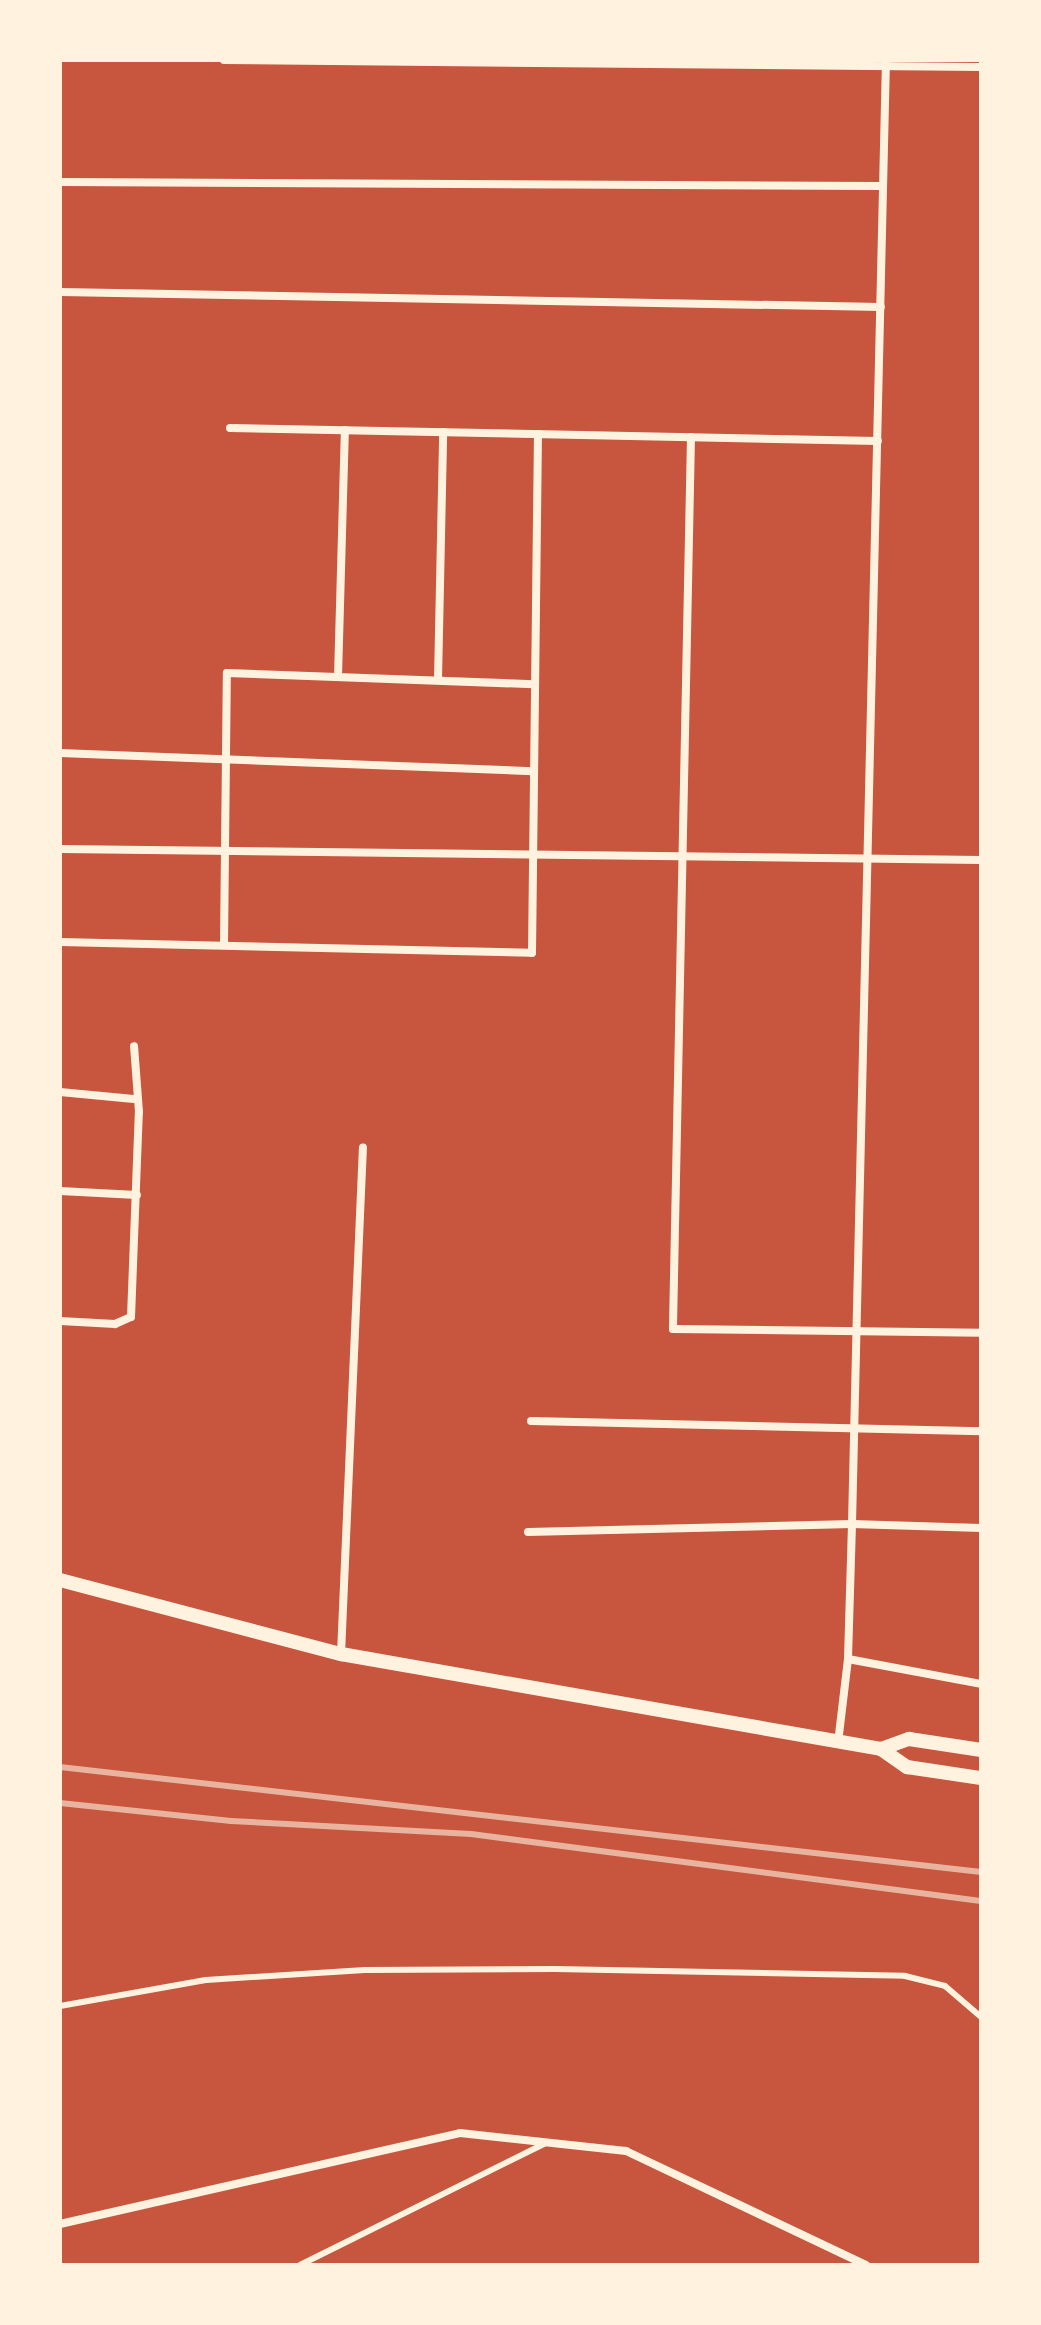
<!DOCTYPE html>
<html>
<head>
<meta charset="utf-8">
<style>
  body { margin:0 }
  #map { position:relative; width:1041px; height:2325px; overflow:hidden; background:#c8553d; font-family:Cabin,sans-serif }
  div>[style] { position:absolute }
  .service>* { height:6px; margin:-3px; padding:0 3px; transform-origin:3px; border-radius:3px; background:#fff3e0 }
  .minor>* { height:8px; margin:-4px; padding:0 4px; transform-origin:4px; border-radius:4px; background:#fff3e0 }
  .tertiary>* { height:14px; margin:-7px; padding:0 7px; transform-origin:7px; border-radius:7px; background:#fff3e0 }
  .rail>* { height:6px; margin:-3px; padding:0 3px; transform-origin:3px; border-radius:3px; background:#e9b49f }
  span { translate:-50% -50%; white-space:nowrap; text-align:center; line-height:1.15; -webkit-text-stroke:6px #fff3e0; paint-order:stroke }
  .frame { position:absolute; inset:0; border:62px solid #fff3e0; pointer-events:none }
</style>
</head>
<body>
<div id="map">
  <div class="service">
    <i style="left:60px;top:2006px;width:148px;rotate:-10.1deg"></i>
    <i style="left:206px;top:1980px;width:159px;rotate:-3.6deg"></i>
    <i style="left:365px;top:1970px;width:190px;rotate:-0.3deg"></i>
    <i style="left:555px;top:1969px;width:350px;rotate:1.1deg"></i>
    <i style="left:905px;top:1976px;width:41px;rotate:14deg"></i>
    <i style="left:945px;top:1986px;width:48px;rotate:40.7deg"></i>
    <i style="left:300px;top:2265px;width:275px;rotate:-26.4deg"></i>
  </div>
  <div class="minor">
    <i style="left:224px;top:60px;width:757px;rotate:0.53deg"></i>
    <i style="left:60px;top:182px;width:823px;rotate:0.28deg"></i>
    <i style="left:60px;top:292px;width:821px;rotate:1.05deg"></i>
    <i style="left:230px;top:428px;width:648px;rotate:1.15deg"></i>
    <i style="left:691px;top:437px;width:892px;rotate:91.16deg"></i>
    <i style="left:673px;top:1329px;width:308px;rotate:0.7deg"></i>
    <i style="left:338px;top:677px;width:247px;rotate:-88.4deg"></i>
    <i style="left:438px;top:680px;width:248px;rotate:-88.8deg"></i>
    <i style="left:60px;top:753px;width:473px;rotate:2.2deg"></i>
    <i style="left:60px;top:849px;width:921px;rotate:0.68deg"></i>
    <i style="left:60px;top:942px;width:472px;rotate:1.3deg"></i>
    <i style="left:532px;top:953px;width:519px;rotate:-89.34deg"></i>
    <i style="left:224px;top:945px;width:272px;rotate:-89.4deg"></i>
    <i style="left:227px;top:673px;width:307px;rotate:2.1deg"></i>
    <i style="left:60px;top:1092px;width:74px;rotate:5.4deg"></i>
    <i style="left:60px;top:1191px;width:77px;rotate:3deg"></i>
    <i style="left:60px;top:1321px;width:55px;rotate:3.1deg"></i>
    <i style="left:115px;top:1324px;width:17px;rotate:-24deg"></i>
    <i style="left:131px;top:1317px;width:205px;rotate:-87.8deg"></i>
    <i style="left:139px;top:1112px;width:66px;rotate:-94.3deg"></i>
    <i style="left:531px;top:1421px;width:450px;rotate:1.3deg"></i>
    <i style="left:528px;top:1532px;width:324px;rotate:-1.4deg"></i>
    <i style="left:852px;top:1524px;width:129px;rotate:1.8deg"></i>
    <i style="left:341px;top:1654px;width:507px;rotate:-87.52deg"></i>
    <i style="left:848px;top:1659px;width:135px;rotate:10.6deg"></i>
    <i style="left:838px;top:1743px;width:85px;rotate:-83.2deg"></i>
    <i style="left:848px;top:1659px;width:135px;rotate:-88.3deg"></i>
    <i style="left:852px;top:1524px;width:1464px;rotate:-88.67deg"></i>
    <i style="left:60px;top:2224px;width:410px;rotate:-12.8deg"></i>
    <i style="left:460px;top:2133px;width:167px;rotate:6.2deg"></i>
    <i style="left:626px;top:2151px;width:266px;rotate:25.4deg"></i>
  </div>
  <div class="tertiary">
    <i style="left:60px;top:1580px;width:291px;rotate:14.8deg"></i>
    <i style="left:341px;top:1654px;width:548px;rotate:9.98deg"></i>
    <i style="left:881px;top:1749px;width:32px;rotate:35deg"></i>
    <i style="left:907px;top:1767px;width:75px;rotate:8.5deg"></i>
    <i style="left:881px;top:1749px;width:30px;rotate:-20deg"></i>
    <i style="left:909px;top:1739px;width:73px;rotate:8.7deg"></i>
  </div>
  <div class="rail">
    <i style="left:60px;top:1767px;width:927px;rotate:6.5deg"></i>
    <i style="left:60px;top:1803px;width:172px;rotate:6deg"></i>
    <i style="left:231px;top:1821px;width:240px;rotate:3.1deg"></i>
    <i style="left:471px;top:1834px;width:514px;rotate:7.48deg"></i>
  </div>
  <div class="frame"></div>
</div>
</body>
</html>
